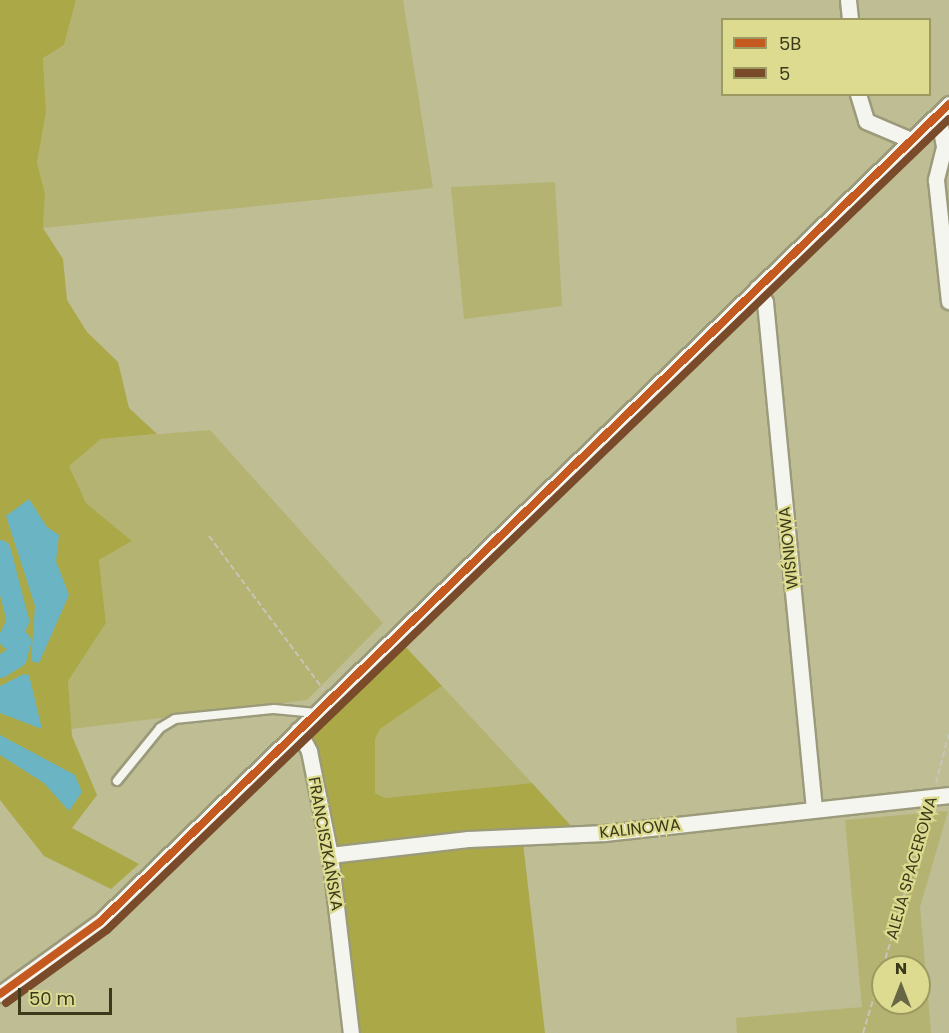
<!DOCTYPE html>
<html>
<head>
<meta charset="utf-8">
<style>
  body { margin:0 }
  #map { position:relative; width:949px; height:1033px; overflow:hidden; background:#bebd94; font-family:Poppins,sans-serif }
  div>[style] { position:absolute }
  .green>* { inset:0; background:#b5b371 }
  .forest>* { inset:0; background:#aba848 }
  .water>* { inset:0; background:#6bb4c4 }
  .river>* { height:22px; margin:-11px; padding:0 11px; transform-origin:11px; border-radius:11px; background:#6bb4c4 }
  .path>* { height:2px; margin-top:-1px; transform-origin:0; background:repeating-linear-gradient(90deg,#c5c5b9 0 6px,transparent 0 9px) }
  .roads { filter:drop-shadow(2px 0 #9b9a7a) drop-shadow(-2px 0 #9b9a7a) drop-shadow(0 2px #9b9a7a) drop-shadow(0 -2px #9b9a7a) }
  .lane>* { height:8px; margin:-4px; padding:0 4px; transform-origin:4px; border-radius:4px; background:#f5f5ef }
  .street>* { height:15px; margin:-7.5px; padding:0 7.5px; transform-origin:7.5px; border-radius:7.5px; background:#f5f5ef }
  .bus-1>* { height:8px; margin:-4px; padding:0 4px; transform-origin:4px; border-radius:4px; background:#c45a20 }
  .bus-2>* { height:8px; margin:-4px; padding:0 4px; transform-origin:4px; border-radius:4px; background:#7a4b2a }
  span { translate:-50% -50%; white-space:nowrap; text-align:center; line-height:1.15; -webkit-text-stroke:4.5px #dddb90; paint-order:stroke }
  .street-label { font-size:16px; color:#3a391a }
  .legend { position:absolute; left:721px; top:18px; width:210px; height:78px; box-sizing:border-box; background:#dddb90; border:2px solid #9c9a61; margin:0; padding:8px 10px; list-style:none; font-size:18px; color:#3a391a }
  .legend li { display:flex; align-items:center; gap:12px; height:30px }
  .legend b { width:30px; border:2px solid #9c9a61 }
  .north { position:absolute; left:871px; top:955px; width:60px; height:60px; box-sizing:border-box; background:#dddb90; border:2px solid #9c9a61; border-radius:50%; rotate:0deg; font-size:16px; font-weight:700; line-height:24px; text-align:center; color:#3a391a }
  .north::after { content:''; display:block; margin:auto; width:21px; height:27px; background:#686745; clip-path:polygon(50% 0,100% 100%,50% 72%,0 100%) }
  .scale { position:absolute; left:18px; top:988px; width:94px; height:27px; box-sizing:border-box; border:3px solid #3a391a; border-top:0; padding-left:8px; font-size:18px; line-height:21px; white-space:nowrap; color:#3a391a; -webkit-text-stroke:4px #dddb90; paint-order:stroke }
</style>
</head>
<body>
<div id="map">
  <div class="green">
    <i style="clip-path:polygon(76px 0,403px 0,433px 188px,43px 228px,45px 193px,37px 163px,46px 112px,43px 57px,64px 45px)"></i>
    <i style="clip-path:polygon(555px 182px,562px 306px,464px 319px,451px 187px)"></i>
    <i style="clip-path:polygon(210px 430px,383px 623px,307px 700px,71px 729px,68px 681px,106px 623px,99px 560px,132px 541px,86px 503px,68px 466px,101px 439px)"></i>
    <i style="clip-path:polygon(442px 686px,532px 783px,385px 798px,375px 793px,375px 739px,380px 729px)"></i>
    <i style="clip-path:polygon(evenodd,948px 811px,920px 907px,931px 1033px,737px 1033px,736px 1018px,862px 1007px,845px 820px,948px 811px,883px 967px,919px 967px,919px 1003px,883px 1003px,883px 967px)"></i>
  </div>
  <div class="forest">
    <i style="clip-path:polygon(0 0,76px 0,64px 45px,43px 58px,46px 112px,37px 163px,45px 193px,43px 228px,63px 259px,67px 300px,87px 332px,118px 362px,129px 408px,157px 434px,101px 439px,69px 466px,86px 503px,132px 541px,99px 560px,106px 623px,68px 681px,72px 736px,97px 795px,72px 828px,139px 864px,111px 889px,44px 856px,0 800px)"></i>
    <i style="clip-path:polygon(402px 643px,442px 686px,380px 729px,375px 739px,375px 793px,385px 798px,532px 783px,572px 827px,335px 847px,330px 840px,317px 746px,309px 731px)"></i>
    <i style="clip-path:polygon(523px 843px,545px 1033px,356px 1033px,337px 861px)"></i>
  </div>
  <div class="water">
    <i style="clip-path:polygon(29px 499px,47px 527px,59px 535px,56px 561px,69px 595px,39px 663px,31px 661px,35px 606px,6px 516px)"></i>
    <i style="clip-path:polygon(24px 674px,29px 675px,42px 729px,0 713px,0 686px)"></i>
    <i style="clip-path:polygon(0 735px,75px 775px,82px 792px,69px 811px,44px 783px,0 755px)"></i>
  </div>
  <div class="river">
    <i style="left:0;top:551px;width:72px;rotate:75.6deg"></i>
    <i style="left:18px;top:621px;width:19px;rotate:115deg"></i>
    <i style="left:10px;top:638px;width:11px;rotate:22deg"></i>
    <i style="left:20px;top:642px;width:16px;rotate:105deg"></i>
    <i style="left:16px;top:657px;width:19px;rotate:148deg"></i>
  </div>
  <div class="path">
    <i style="left:209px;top:536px;width:191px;rotate:53.3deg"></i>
    <i style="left:936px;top:783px;width:52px;rotate:-75.4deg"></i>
    <i style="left:883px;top:967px;width:163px;rotate:-73.6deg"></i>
    <i style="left:863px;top:1033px;width:69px;rotate:-73.1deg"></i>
  </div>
  <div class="roads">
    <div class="lane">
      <i style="left:117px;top:781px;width:68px;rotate:-50.9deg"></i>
      <i style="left:160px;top:728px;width:17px;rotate:-31deg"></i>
      <i style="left:175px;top:719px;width:100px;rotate:-5.8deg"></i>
      <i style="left:274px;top:709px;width:42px;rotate:5.4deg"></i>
    </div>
    <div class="street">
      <i style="left:848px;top:0;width:20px;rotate:84deg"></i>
      <i style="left:858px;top:94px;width:28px;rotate:73deg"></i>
      <i style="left:866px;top:121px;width:49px;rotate:22.9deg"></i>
      <i style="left:938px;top:115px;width:33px;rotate:79deg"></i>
      <i style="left:944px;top:147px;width:34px;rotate:104deg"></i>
      <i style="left:936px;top:180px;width:122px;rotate:83.9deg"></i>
      <i style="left:757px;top:288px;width:16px;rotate:60deg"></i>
      <i style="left:765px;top:302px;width:509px;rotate:84.48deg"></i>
      <i style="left:298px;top:730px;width:24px;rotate:62deg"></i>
      <i style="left:309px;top:751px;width:106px;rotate:78.6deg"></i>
      <i style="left:330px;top:855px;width:179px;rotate:83.3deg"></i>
      <i style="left:330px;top:855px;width:139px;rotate:-6.6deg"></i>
      <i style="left:468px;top:839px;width:137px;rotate:-2.5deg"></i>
      <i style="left:605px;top:833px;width:346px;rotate:-6.3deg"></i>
      <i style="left:0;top:994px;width:123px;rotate:-35.8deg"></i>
      <i style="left:100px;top:922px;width:1179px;rotate:-43.93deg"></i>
    </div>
  </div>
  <div class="bus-1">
    <i style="left:0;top:994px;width:123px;rotate:-35.8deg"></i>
    <i style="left:100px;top:922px;width:1179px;rotate:-43.93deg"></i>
  </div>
  <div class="bus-2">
    <i style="left:6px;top:1003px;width:125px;rotate:-35.9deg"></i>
    <i style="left:107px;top:930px;width:1169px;rotate:-43.93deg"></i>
  </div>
  <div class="street-label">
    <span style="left:789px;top:548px;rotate:-96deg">WIŚNIOWA</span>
    <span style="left:640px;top:829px;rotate:-6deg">KALINOWA</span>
    <span style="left:325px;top:844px;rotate:80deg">FRANCISZKAŃSKA</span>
    <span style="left:912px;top:868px;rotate:-74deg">ALEJA SPACEROWA</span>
  </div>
  <ul class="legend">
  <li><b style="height:8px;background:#c45a20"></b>5B</li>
  <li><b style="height:8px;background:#7a4b2a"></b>5</li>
  </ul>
  <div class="north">N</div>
  <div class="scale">50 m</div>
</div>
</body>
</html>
